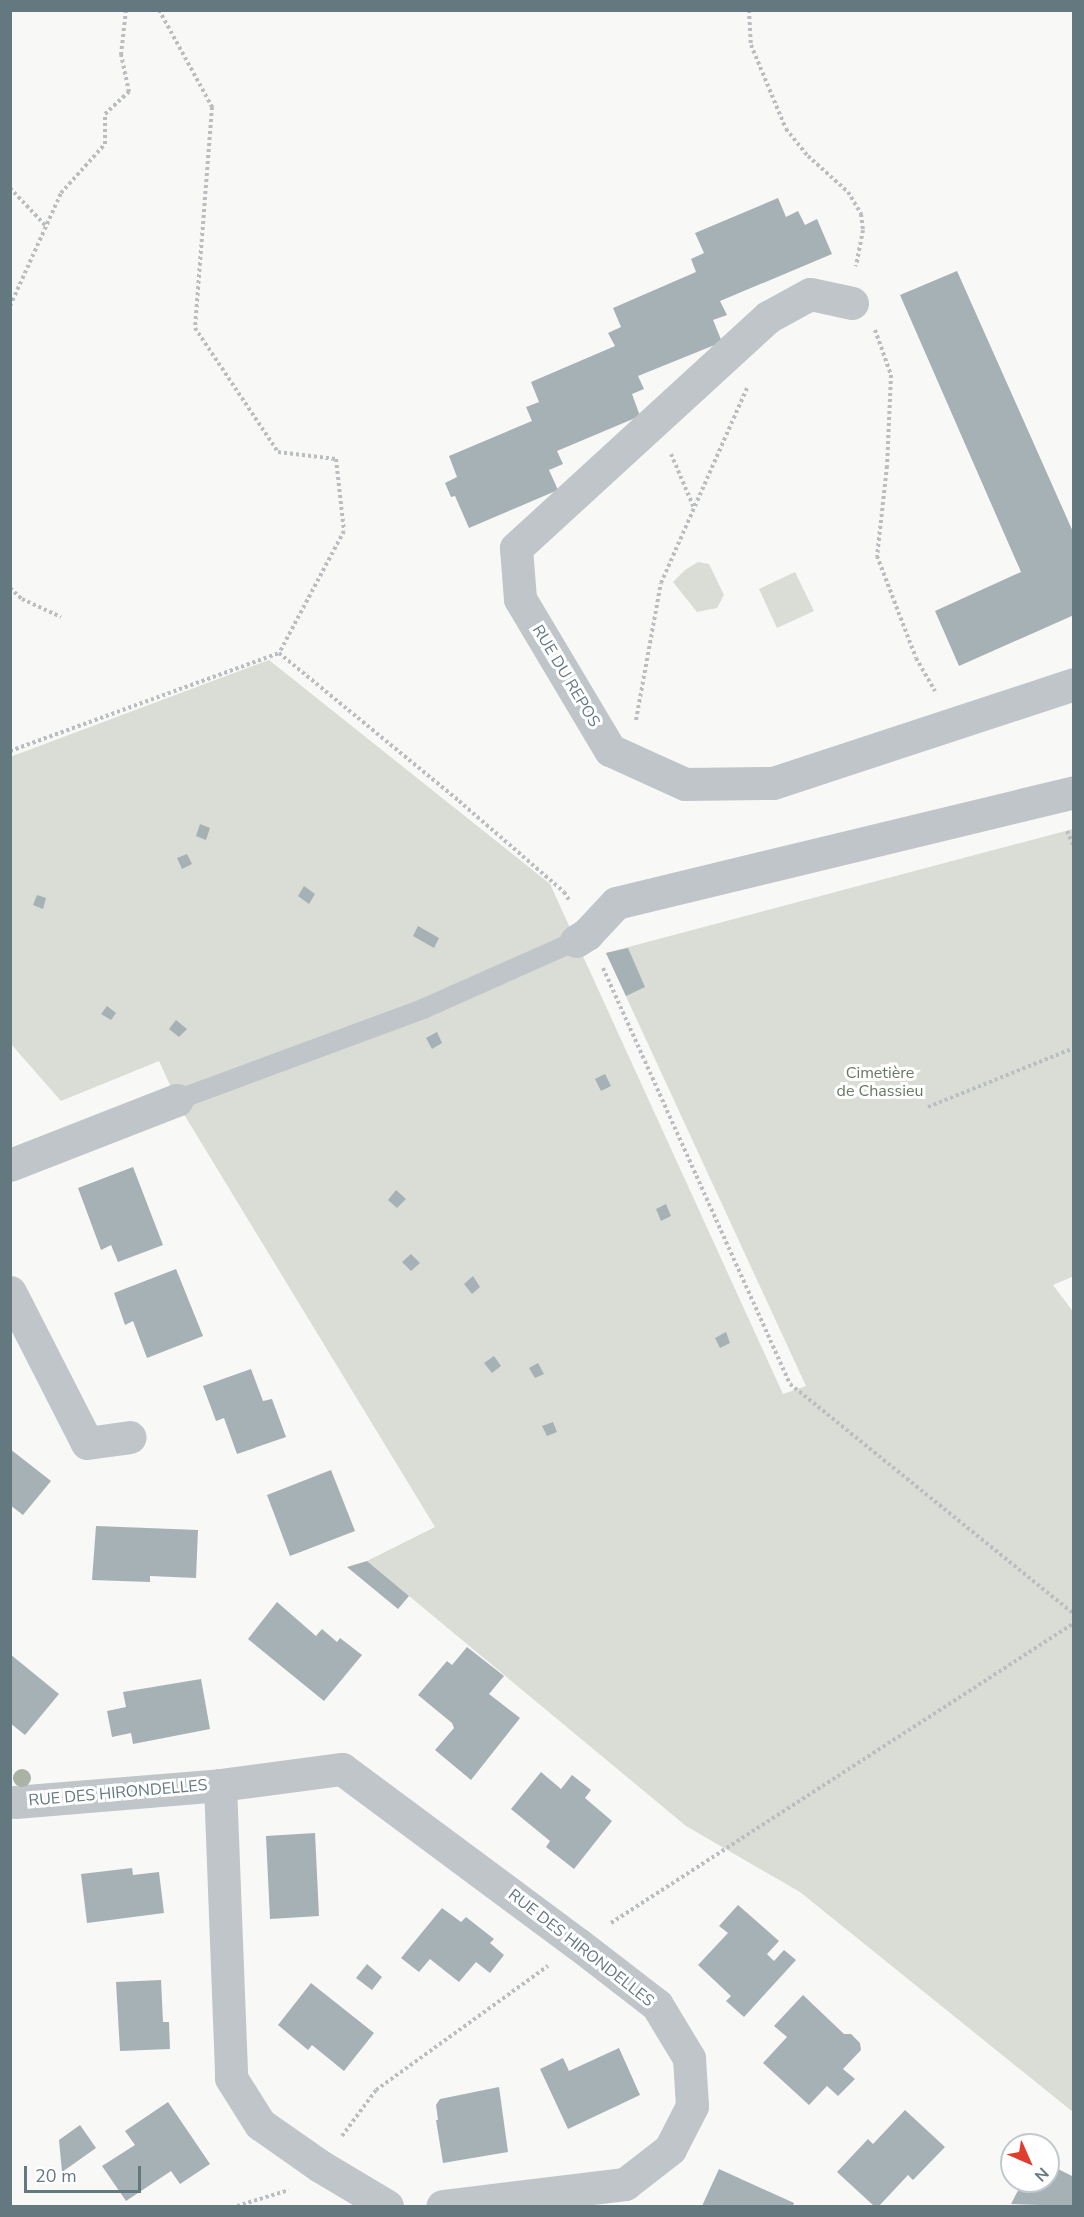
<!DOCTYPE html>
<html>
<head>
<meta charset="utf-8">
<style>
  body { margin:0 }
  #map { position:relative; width:1084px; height:2217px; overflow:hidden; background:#f8f8f6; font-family:"Nunito Sans",sans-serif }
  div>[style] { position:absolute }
  .green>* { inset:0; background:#d9ddd5 }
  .building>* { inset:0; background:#a6b1b5 }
  .path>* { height:4px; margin-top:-2px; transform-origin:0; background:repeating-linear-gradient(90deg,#babec0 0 3px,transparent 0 6px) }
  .lane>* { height:20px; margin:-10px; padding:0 10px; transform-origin:10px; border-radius:10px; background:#bfc5c8 }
  .street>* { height:33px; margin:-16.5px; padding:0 16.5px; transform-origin:16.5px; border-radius:16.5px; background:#bfc5c8 }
  .trees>* { width:18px; height:18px; margin:-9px; border-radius:50%; background:#aab2a5 }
  span { translate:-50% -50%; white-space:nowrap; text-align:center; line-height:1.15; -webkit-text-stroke:6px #fff; paint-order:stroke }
  .street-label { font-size:16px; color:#647880 }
  .park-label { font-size:16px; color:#6a7863 }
  .frame { position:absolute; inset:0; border:12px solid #647880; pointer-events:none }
  .north { position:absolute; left:1000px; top:2133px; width:60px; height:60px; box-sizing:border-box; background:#fff; border:2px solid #c1c9cc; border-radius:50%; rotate:135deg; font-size:16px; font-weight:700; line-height:24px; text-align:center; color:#647880 }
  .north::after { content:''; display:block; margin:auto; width:21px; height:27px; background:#de3d30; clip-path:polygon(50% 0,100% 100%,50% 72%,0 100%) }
  .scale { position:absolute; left:24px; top:2166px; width:117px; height:27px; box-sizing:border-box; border:3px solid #647880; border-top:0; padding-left:8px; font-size:18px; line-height:21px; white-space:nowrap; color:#647880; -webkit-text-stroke:4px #fff; paint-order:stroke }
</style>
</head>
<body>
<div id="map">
  <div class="green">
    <i style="clip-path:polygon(698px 562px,709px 564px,724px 595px,717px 608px,697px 612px,673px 582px,685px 570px)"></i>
    <i style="clip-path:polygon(795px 572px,814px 611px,777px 628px,759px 589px)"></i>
    <i style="clip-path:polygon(269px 660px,550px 884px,783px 1394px,806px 1386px,606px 953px,1073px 829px,1074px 1276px,1053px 1285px,1074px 1313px,1073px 2112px,800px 1892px,686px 1826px,367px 1561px,435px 1527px,182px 1111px,159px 1061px,61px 1101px,11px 1044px,10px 757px)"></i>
  </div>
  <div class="building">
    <i style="clip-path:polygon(778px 198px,786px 217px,798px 211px,805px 225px,817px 219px,832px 254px,720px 301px,727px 315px,713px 320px,722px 342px,638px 376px,644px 389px,632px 394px,640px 416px,557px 451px,563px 464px,549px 470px,558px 490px,469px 528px,455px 496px,451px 497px,445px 483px,457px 477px,449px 456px,532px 421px,526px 407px,539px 402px,531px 382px,615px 346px,608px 333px,621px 327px,613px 308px,696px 272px,691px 259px,704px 253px,695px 233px)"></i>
    <i style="clip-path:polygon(957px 271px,1074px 534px,1074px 615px,959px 666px,935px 611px,1021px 572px,900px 295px)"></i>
    <i style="clip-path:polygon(200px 824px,210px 828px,206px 840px,196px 836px)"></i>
    <i style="clip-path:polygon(187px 854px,192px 864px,182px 869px,177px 858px)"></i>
    <i style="clip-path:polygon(304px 886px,315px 894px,309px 904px,298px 896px)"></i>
    <i style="clip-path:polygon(37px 895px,46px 898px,43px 909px,33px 905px)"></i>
    <i style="clip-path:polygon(418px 926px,439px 938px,434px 948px,413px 936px)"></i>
    <i style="clip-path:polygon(628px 948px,645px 987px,626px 996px,606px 953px)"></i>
    <i style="clip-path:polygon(107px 1006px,116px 1013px,111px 1020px,101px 1014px)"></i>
    <i style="clip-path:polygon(176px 1020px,187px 1029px,179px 1037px,169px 1029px)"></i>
    <i style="clip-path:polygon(437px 1032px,442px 1043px,432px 1049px,426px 1038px)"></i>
    <i style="clip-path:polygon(605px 1074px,611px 1086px,601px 1091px,595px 1079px)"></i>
    <i style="clip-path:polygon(133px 1167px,163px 1245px,118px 1262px,111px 1245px,101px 1250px,78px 1188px)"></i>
    <i style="clip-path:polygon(396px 1190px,406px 1199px,397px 1208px,388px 1200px)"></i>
    <i style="clip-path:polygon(666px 1204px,671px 1216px,661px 1221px,656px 1209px)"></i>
    <i style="clip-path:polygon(411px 1254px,420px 1263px,411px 1271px,402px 1262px)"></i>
    <i style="clip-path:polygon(176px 1269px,203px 1336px,147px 1358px,133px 1321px,125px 1325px,114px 1293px)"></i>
    <i style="clip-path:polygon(473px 1276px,480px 1287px,472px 1294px,464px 1284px)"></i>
    <i style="clip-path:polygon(726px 1332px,730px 1343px,720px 1348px,715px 1338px)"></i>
    <i style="clip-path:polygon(494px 1356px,501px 1366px,492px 1373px,484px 1363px)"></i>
    <i style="clip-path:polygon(538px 1363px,544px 1374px,535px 1378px,529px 1368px)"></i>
    <i style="clip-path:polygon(251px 1369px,263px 1401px,272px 1399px,286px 1437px,237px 1454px,224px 1418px,216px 1421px,203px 1386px)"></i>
    <i style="clip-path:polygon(553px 1422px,557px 1432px,547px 1436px,542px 1426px)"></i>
    <i style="clip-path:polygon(10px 1449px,51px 1481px,23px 1515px,10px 1505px)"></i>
    <i style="clip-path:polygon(331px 1470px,355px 1531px,290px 1556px,267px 1495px)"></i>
    <i style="clip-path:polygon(96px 1526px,198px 1530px,196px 1578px,150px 1576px,150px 1582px,92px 1580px)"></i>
    <i style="clip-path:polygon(367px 1561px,409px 1596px,398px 1609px,347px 1567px)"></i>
    <i style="clip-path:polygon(277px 1602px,316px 1636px,322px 1629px,337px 1642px,340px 1638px,362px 1655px,324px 1701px,248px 1639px)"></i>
    <i style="clip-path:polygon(467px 1647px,504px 1676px,489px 1694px,520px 1718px,471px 1780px,435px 1750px,454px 1728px,452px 1723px,418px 1695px,447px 1661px,452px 1665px)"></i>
    <i style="clip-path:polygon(10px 1654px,59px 1694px,25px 1735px,10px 1723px)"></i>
    <i style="clip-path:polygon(201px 1679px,210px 1729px,133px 1744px,131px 1733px,112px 1737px,107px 1711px,126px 1707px,123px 1692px)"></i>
    <i style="clip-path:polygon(541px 1772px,561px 1789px,572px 1775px,591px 1790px,585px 1798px,612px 1821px,574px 1869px,546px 1847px,550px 1841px,511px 1809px)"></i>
    <i style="clip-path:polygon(315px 1833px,319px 1916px,270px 1919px,266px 1836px)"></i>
    <i style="clip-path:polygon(132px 1868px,133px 1875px,159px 1872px,164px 1913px,87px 1923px,81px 1874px)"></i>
    <i style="clip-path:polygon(738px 1905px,779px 1941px,767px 1954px,774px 1961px,784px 1950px,796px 1960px,744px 2017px,726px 2001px,731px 1996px,698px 1965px,728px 1933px,719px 1926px)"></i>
    <i style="clip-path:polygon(442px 1908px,461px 1922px,466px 1917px,494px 1939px,490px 1943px,504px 1955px,490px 1973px,476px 1962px,459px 1982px,430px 1959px,419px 1972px,401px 1958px)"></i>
    <i style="clip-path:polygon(367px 1964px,382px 1977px,372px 1990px,356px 1978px)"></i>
    <i style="clip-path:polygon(161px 1980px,163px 2022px,169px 2022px,170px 2049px,120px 2051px,116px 1982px)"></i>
    <i style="clip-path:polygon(311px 1983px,374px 2033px,344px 2071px,312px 2045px,308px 2050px,278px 2025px)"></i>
    <i style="clip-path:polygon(803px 1995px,844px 2034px,851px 2034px,860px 2043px,861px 2050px,843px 2069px,855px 2079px,838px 2096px,827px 2086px,809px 2105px,763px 2063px,787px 2037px,774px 2026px)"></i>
    <i style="clip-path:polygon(619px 2048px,640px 2095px,568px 2129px,540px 2069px,563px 2058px,569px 2071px)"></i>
    <i style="clip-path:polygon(499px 2087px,508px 2152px,443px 2163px,436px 2120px,438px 2120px,436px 2105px,440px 2099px)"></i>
    <i style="clip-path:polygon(168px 2102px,210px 2164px,180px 2184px,171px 2171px,126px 2201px,102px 2166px,135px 2145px,125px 2131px)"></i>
    <i style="clip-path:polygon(905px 2110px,945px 2147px,913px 2180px,908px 2175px,879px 2206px,874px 2206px,837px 2172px,868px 2139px,873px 2144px)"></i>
    <i style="clip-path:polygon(80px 2125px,96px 2148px,62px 2172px,59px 2140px)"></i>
    <i style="clip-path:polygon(1048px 2164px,1074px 2177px,1074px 2206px,1011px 2204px,1023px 2181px,1048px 2181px)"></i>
    <i style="clip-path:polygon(719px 2169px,794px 2203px,793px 2206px,702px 2206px)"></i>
  </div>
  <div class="path">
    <i style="left:159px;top:10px;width:111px;rotate:61.3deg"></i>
    <i style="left:212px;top:107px;width:222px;rotate:94.4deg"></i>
    <i style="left:195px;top:328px;width:149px;rotate:56.2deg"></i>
    <i style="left:278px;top:452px;width:58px;rotate:6.9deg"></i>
    <i style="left:336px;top:459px;width:72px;rotate:83.7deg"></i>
    <i style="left:344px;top:531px;width:138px;rotate:118deg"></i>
    <i style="left:749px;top:10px;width:35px;rotate:87deg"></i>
    <i style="left:751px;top:45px;width:91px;rotate:67.4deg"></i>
    <i style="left:786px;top:129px;width:35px;rotate:51deg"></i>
    <i style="left:808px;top:156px;width:54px;rotate:42deg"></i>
    <i style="left:848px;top:192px;width:26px;rotate:59deg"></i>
    <i style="left:861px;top:214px;width:16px;rotate:83deg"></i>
    <i style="left:863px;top:230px;width:37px;rotate:101deg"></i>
    <i style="left:10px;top:188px;width:51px;rotate:46.6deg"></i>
    <i style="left:10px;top:306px;width:124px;rotate:-65.7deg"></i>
    <i style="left:61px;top:193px;width:66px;rotate:-48.1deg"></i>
    <i style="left:105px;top:144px;width:30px;rotate:-90deg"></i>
    <i style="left:105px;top:114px;width:33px;rotate:-43deg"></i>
    <i style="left:129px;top:92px;width:38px;rotate:-102deg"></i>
    <i style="left:121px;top:55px;width:45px;rotate:-83.7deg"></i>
    <i style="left:875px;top:330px;width:48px;rotate:70.4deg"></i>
    <i style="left:891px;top:375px;width:91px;rotate:92.5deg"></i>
    <i style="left:887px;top:466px;width:91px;rotate:96.3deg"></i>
    <i style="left:877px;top:556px;width:109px;rotate:69.1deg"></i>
    <i style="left:916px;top:658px;width:38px;rotate:60deg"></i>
    <i style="left:671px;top:454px;width:59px;rotate:66.9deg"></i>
    <i style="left:10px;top:588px;width:16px;rotate:43deg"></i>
    <i style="left:22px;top:599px;width:43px;rotate:24.8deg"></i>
    <i style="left:636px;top:720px;width:139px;rotate:-79.7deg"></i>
    <i style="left:661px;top:583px;width:213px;rotate:-66.2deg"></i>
    <i style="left:10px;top:751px;width:286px;rotate:-20deg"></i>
    <i style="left:279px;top:653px;width:233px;rotate:39.4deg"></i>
    <i style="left:459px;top:801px;width:139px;rotate:40.9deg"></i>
    <i style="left:564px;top:892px;width:9px;rotate:58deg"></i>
    <i style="left:1067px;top:831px;width:17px;rotate:66deg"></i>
    <i style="left:603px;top:968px;width:456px;rotate:65.8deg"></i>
    <i style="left:790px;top:1384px;width:365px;rotate:39deg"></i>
    <i style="left:928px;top:1107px;width:157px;rotate:-22deg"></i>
    <i style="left:611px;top:1923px;width:552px;rotate:-32.94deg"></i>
    <i style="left:342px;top:2136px;width:57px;rotate:-53.5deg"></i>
    <i style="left:376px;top:2090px;width:212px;rotate:-35.8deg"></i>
    <i style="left:237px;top:2206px;width:54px;rotate:-17.1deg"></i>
  </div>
  <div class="lane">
    <i style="left:177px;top:1100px;width:262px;rotate:-20.3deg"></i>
    <i style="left:423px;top:1009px;width:167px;rotate:-24deg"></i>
  </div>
  <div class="street">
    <i style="left:852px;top:303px;width:43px;rotate:-167.9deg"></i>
    <i style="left:810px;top:294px;width:48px;rotate:151.3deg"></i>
    <i style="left:768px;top:317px;width:342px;rotate:137.5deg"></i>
    <i style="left:516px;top:548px;width:51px;rotate:85.5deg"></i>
    <i style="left:520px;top:599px;width:176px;rotate:59.2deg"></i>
    <i style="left:610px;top:750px;width:82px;rotate:24.4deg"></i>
    <i style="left:685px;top:784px;width:88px;rotate:-0.7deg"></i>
    <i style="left:773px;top:783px;width:317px;rotate:-18.2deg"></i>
    <i style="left:576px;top:941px;width:13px;rotate:-32deg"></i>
    <i style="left:587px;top:934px;width:42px;rotate:-46.9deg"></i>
    <i style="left:616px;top:903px;width:471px;rotate:-13.6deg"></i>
    <i style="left:10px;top:1165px;width:179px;rotate:-21.3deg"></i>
    <i style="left:10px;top:1292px;width:169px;rotate:63deg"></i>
    <i style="left:87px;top:1443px;width:43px;rotate:-7.9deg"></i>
    <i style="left:220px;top:1785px;width:293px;rotate:87.8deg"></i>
    <i style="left:231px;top:2078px;width:54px;rotate:57.8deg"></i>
    <i style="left:260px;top:2124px;width:73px;rotate:35deg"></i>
    <i style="left:320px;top:2166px;width:78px;rotate:30.8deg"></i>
    <i style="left:15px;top:1802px;width:206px;rotate:-4.7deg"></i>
    <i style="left:220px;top:1785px;width:123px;rotate:-7.5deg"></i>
    <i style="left:342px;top:1769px;width:294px;rotate:36.6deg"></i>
    <i style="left:578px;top:1944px;width:100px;rotate:37.7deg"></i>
    <i style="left:657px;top:2005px;width:62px;rotate:58.9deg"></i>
    <i style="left:689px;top:2058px;width:48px;rotate:86.4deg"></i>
    <i style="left:692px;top:2106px;width:48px;rotate:117.1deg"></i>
    <i style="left:670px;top:2149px;width:57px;rotate:142.1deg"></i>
    <i style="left:625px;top:2184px;width:184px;rotate:173.1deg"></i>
  </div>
  <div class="trees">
    <i style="left:22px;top:1778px"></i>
  </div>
  <div class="street-label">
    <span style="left:566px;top:676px;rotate:59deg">RUE DU REPOS</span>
    <span style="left:118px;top:1793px;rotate:-5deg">RUE DES HIRONDELLES</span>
    <span style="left:581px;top:1948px;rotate:38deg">RUE DES HIRONDELLES</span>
  </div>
  <div class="park-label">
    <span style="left:880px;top:1082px">Cimetière<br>de Chassieu</span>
  </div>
  <div class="frame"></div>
  <div class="north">N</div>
  <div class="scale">20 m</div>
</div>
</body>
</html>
